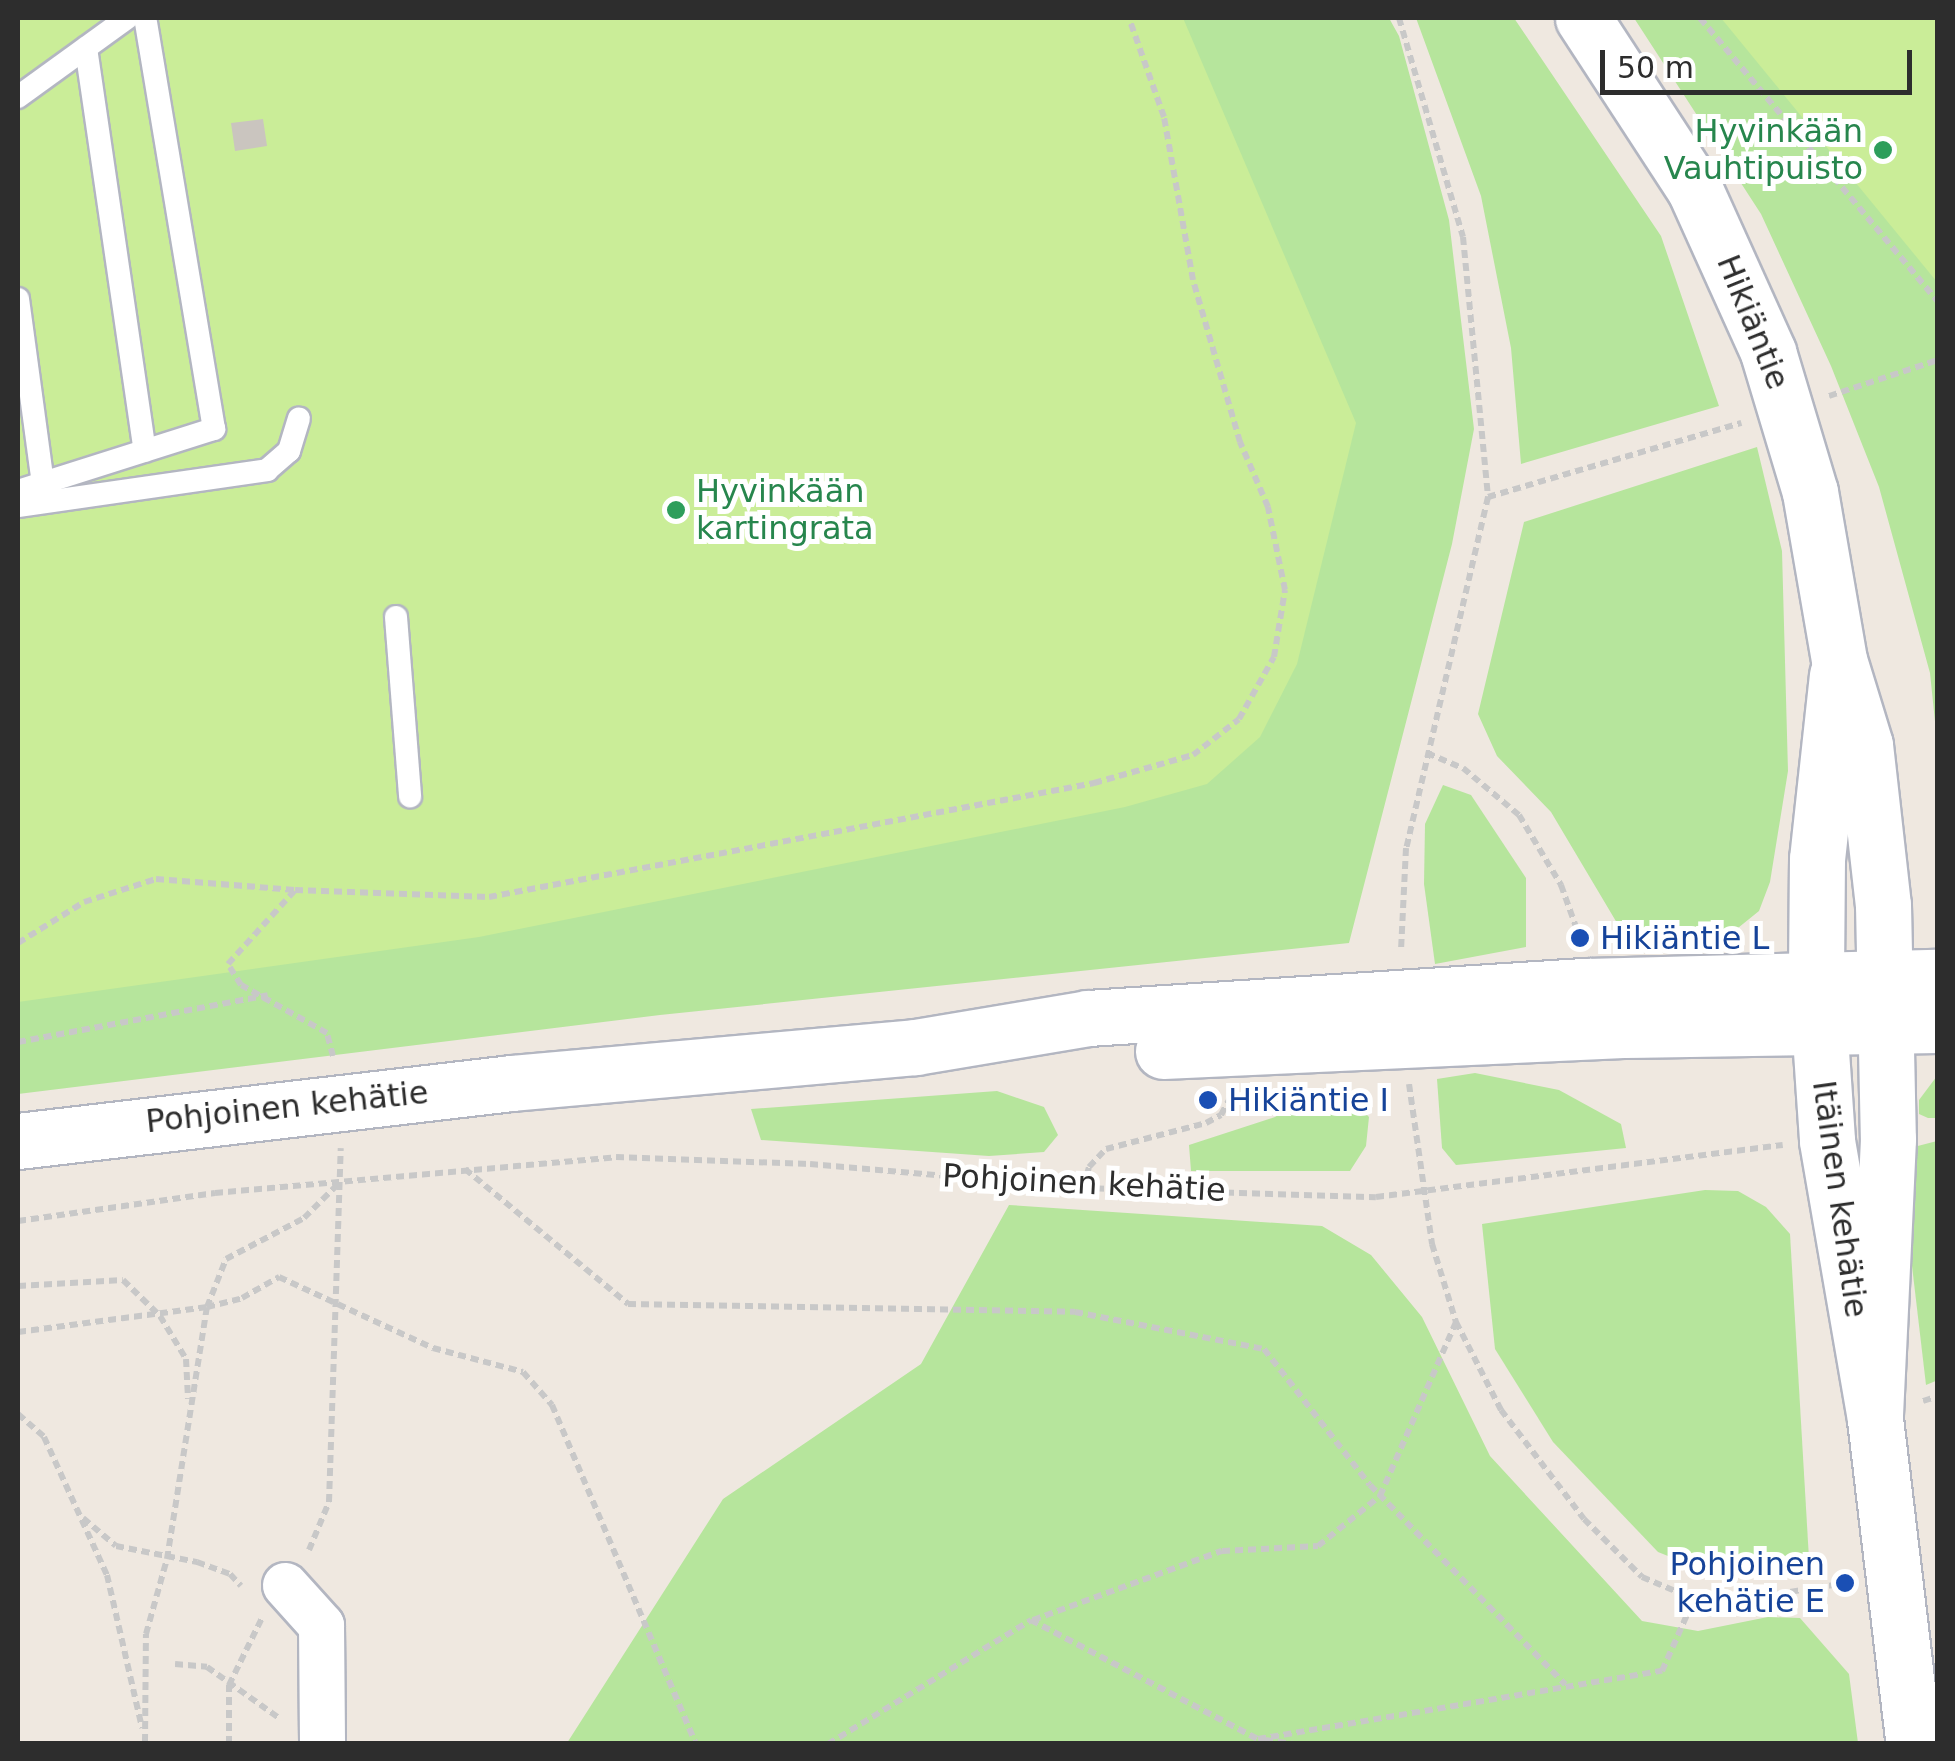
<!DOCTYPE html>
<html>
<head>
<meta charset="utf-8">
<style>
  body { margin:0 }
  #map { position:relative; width:1955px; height:1761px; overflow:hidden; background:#efe8e0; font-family:"DejaVu Sans",sans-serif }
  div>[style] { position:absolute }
  .green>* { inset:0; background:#b6e59c }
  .pitch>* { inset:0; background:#caed98 }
  .building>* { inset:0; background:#cac5bf }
  .path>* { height:6px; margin-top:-3px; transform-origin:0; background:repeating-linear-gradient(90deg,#c8c8c8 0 8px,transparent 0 13px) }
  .roads { filter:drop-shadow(2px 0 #b3b6c1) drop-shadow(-2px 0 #b3b6c1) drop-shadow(0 2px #b3b6c1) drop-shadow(0 -2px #b3b6c1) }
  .lane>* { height:22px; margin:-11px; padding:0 11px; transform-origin:11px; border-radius:11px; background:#fff }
  .street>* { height:45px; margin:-22.5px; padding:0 22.5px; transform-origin:22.5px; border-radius:22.5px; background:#fff }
  .secondary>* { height:55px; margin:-27.5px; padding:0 27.5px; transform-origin:27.5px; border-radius:27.5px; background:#fff }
  .dots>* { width:28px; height:28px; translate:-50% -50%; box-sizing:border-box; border:5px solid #fff; border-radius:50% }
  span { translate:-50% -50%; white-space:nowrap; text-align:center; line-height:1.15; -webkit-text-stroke:10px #fff; paint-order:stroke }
  .leisure-label { font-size:32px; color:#27864d }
  .right { translate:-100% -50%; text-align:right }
  .left { translate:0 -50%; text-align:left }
  .street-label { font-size:32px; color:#2d2d2d }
  .transit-label { font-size:32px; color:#164399 }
  .frame { position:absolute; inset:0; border:20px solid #2d2d2d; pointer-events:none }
  .scale { position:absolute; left:1600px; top:50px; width:312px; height:45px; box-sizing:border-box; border:5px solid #2d2d2d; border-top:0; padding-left:12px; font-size:30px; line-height:35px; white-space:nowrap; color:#2d2d2d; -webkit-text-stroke:8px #fff; paint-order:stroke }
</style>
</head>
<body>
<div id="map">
  <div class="green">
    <i style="clip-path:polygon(1015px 18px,1389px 18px,1399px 36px,1449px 220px,1474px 429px,1452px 544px,1349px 943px,660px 1015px,18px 1094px,18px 899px)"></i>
    <i style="clip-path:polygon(1416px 18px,1514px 18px,1661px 236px,1719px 406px,1521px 464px,1511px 348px,1481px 196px)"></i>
    <i style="clip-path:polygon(1634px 18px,1937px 18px,1937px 741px,1930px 673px,1879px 487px,1831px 366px,1761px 214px)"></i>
    <i style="clip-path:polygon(1757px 447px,1782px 551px,1788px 771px,1770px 882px,1759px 911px,1733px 932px,1692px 940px,1651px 936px,1617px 923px,1551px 812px,1497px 756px,1478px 714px,1524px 522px)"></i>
    <i style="clip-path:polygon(1443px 785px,1471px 795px,1526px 878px,1526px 947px,1435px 964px,1424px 884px,1425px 824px)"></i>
    <i style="clip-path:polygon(1475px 1073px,1559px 1090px,1621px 1124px,1626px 1148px,1456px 1165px,1442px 1148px,1437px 1079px)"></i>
    <i style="clip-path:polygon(1937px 1076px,1937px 1118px,1928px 1118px,1919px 1114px,1919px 1100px)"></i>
    <i style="clip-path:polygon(997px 1091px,1044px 1107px,1058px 1135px,1044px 1152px,989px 1156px,761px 1140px,751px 1109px)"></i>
    <i style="clip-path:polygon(1310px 1094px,1346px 1094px,1369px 1117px,1366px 1146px,1350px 1171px,1191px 1171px,1189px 1145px,1275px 1117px)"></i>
    <i style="clip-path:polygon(1937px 1141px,1938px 1380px,1926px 1385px,1908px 1232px,1910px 1148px)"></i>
    <i style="clip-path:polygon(1705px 1190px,1738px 1191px,1766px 1207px,1790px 1234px,1809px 1559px,1713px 1574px,1658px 1552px,1553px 1442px,1495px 1349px,1482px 1224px)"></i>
    <i style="clip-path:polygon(1009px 1205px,1322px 1226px,1371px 1255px,1422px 1317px,1490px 1456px,1642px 1621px,1698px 1631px,1768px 1617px,1800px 1618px,1849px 1674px,1858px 1743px,567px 1743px,723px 1499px,921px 1364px)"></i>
  </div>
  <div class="pitch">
    <i style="clip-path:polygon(18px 18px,1183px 18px,1356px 423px,1297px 664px,1260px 737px,1207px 784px,1125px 807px,479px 937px,18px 1002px)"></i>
    <i style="clip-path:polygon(1721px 18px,1937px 18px,1937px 282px)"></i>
  </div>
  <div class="building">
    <i style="clip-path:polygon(263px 119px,267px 146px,235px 151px,231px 123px)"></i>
  </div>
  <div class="path">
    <i style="left:1399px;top:18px;width:228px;rotate:73.7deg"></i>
    <i style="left:1463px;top:237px;width:261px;rotate:84.5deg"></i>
    <i style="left:1488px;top:497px;width:360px;rotate:103.1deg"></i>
    <i style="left:1406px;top:848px;width:103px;rotate:92.8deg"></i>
    <i style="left:1700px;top:18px;width:371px;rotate:50deg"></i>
    <i style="left:1829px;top:396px;width:115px;rotate:-18.3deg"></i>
    <i style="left:1488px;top:497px;width:264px;rotate:-16.3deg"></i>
    <i style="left:1427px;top:753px;width:39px;rotate:23deg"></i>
    <i style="left:1463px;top:768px;width:73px;rotate:40deg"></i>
    <i style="left:1519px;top:815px;width:82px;rotate:59deg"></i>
    <i style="left:1561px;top:885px;width:56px;rotate:70.3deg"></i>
    <i style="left:18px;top:943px;width:78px;rotate:-31.8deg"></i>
    <i style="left:84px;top:902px;width:76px;rotate:-17.7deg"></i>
    <i style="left:156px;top:879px;width:139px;rotate:4.5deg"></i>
    <i style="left:18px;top:1042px;width:254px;rotate:-10.6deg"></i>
    <i style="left:333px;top:1056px;width:24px;rotate:-105deg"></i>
    <i style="left:327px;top:1033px;width:98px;rotate:-150.8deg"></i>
    <i style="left:241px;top:985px;width:25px;rotate:-122deg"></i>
    <i style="left:228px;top:964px;width:100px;rotate:-47.8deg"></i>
    <i style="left:295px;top:890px;width:194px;rotate:2.1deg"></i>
    <i style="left:489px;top:897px;width:616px;rotate:-10.67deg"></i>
    <i style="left:1094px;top:783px;width:103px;rotate:-15.8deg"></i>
    <i style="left:1193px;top:755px;width:58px;rotate:-38deg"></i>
    <i style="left:1239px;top:719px;width:71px;rotate:-60.6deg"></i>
    <i style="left:1274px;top:657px;width:68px;rotate:-80.7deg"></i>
    <i style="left:1285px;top:590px;width:85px;rotate:-101.6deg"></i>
    <i style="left:1268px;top:507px;width:71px;rotate:-113.3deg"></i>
    <i style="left:1240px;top:442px;width:169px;rotate:-106.2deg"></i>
    <i style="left:1193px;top:280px;width:166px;rotate:-100.1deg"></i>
    <i style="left:1164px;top:117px;width:105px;rotate:-109.5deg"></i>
    <i style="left:1409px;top:1084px;width:162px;rotate:81.8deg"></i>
    <i style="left:1432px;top:1244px;width:82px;rotate:72.9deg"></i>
    <i style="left:1456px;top:1322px;width:99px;rotate:62.9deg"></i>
    <i style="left:1501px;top:1410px;width:137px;rotate:52.7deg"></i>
    <i style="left:1584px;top:1519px;width:82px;rotate:45deg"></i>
    <i style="left:1642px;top:1577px;width:56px;rotate:22.9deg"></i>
    <i style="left:1694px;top:1599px;width:45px;rotate:1.3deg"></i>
    <i style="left:1739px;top:1600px;width:108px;rotate:-9deg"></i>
    <i style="left:465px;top:1169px;width:212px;rotate:39.6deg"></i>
    <i style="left:628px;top:1304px;width:447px;rotate:1deg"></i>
    <i style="left:1075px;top:1312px;width:193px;rotate:11.1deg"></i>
    <i style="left:1264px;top:1349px;width:172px;rotate:52.1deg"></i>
    <i style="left:1370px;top:1485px;width:279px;rotate:45.6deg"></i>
    <i style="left:1083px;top:1188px;width:22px;rotate:-74deg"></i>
    <i style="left:1089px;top:1167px;width:25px;rotate:-47deg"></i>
    <i style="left:1106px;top:1149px;width:103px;rotate:-14.6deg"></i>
    <i style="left:1206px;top:1123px;width:17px;rotate:-28deg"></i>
    <i style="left:1221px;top:1115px;width:19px;rotate:-62deg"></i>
    <i style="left:18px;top:1221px;width:199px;rotate:-8.1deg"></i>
    <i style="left:215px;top:1193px;width:403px;rotate:-5.1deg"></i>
    <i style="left:616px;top:1157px;width:194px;rotate:2.1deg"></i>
    <i style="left:810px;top:1164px;width:274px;rotate:5deg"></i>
    <i style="left:1083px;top:1188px;width:293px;rotate:1.8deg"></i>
    <i style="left:1376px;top:1197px;width:410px;rotate:-7.3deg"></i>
    <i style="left:18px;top:1286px;width:105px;rotate:-3.3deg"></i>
    <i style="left:123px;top:1280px;width:52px;rotate:44.2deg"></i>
    <i style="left:160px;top:1316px;width:50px;rotate:58.8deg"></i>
    <i style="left:186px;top:1359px;width:40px;rotate:87.1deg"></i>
    <i style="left:18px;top:1332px;width:191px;rotate:-7.5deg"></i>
    <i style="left:207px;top:1307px;width:36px;rotate:-14deg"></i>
    <i style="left:242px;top:1298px;width:43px;rotate:-29.6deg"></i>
    <i style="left:279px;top:1277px;width:170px;rotate:24.8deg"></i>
    <i style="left:433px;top:1348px;width:93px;rotate:14.9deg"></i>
    <i style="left:523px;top:1372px;width:44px;rotate:48.7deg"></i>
    <i style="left:552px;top:1405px;width:368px;rotate:67deg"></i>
    <i style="left:1923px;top:1401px;width:16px;rotate:-18deg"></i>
    <i style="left:18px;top:1414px;width:35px;rotate:41deg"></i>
    <i style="left:44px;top:1437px;width:152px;rotate:65.5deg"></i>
    <i style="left:107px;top:1575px;width:157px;rotate:77.1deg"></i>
    <i style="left:83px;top:1518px;width:43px;rotate:40.3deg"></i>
    <i style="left:116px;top:1546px;width:83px;rotate:11.2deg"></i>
    <i style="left:197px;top:1562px;width:35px;rotate:20deg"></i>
    <i style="left:230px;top:1574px;width:16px;rotate:47deg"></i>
    <i style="left:309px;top:1550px;width:52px;rotate:-67.4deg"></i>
    <i style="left:329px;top:1502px;width:354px;rotate:-88.1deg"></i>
    <i style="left:1033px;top:1620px;width:201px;rotate:-20.1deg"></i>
    <i style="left:1222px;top:1551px;width:96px;rotate:-3deg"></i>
    <i style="left:1318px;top:1546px;width:80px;rotate:-38.9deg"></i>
    <i style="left:1380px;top:1496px;width:190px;rotate:-66.4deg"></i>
    <i style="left:175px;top:1664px;width:32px;rotate:5deg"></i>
    <i style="left:207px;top:1667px;width:88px;rotate:35.3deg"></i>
    <i style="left:1265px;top:1740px;width:29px;rotate:8deg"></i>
    <i style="left:145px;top:1742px;width:108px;rotate:-89.5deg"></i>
    <i style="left:146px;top:1634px;width:78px;rotate:-74.4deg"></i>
    <i style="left:167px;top:1559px;width:255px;rotate:-81deg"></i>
    <i style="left:207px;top:1307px;width:52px;rotate:-68.4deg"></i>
    <i style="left:226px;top:1259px;width:88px;rotate:-27.7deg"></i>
    <i style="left:304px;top:1218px;width:49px;rotate:-45deg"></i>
    <i style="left:229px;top:1744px;width:59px;rotate:-90deg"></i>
    <i style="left:229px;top:1685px;width:75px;rotate:-63.8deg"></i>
    <i style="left:828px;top:1744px;width:238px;rotate:-31.4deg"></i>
    <i style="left:1031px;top:1620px;width:256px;rotate:27.7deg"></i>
    <i style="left:1258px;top:1739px;width:410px;rotate:-9.6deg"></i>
    <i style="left:1662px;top:1671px;width:79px;rotate:-66deg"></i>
  </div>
  <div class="roads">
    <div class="lane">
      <i style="left:86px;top:48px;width:407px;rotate:81.7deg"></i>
      <i style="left:18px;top:97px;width:135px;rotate:-35.9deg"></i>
      <i style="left:18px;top:299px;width:186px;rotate:82.3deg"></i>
      <i style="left:18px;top:491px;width:206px;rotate:-17.6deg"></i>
      <i style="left:214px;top:429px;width:417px;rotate:-99.5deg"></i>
      <i style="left:18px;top:506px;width:252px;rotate:-8.2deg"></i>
      <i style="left:267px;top:470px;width:29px;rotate:-41deg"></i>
      <i style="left:289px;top:451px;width:34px;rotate:-73deg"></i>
      <i style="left:396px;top:617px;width:180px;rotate:85.5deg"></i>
    </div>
    <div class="street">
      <i style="left:285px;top:1585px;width:54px;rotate:48deg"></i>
      <i style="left:321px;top:1625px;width:119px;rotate:89.5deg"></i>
    </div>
    <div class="secondary">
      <i style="left:1583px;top:18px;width:205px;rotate:56.9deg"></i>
      <i style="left:1695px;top:190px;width:178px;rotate:65.7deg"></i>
      <i style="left:1768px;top:352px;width:146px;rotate:73.3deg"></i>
      <i style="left:1810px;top:492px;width:170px;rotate:80.2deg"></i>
      <i style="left:1839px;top:660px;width:89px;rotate:73deg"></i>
      <i style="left:1865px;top:745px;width:161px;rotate:83.6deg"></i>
      <i style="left:1883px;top:905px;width:234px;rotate:88.8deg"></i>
      <i style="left:1888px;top:1139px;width:280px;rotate:92.7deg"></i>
      <i style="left:1837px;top:675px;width:185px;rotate:96.2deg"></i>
      <i style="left:1817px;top:859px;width:119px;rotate:90.5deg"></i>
      <i style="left:1816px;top:978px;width:163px;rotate:86.1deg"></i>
      <i style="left:1827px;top:1141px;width:282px;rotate:80.2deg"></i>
      <i style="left:1875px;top:1419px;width:327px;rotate:83.2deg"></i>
      <i style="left:1163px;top:1051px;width:460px;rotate:-2.6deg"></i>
      <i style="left:1623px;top:1030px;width:315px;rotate:-0.9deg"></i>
      <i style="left:18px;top:1141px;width:497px;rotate:-6.7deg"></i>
      <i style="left:512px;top:1083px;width:405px;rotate:-5.1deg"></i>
      <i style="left:915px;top:1047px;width:175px;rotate:-9.5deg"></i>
      <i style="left:1088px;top:1018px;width:499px;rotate:-3.7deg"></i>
      <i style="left:1586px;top:986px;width:352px;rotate:-1.5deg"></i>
    </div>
  </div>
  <div class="dots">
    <i style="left:1883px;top:150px;background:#2e9e5b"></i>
    <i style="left:676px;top:510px;background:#2e9e5b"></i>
    <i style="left:1580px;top:938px;background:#1a4fb4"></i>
    <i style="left:1208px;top:1100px;background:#1a4fb4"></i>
    <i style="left:1845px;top:1583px;background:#1a4fb4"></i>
  </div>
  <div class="leisure-label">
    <span class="right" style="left:1863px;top:150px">Hyvinkään<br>Vauhtipuisto</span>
    <span class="left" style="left:696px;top:510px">Hyvinkään<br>kartingrata</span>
  </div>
  <div class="street-label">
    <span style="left:1753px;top:322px;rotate:68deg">Hikiäntie</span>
    <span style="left:287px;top:1107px;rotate:-6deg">Pohjoinen kehätie</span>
    <span style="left:1084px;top:1183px;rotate:3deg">Pohjoinen kehätie</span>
    <span style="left:1840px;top:1199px;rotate:82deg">Itäinen kehätie</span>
  </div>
  <div class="transit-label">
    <span class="left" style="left:1600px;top:938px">Hikiäntie L</span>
    <span class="left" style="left:1228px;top:1100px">Hikiäntie I</span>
    <span class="right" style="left:1825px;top:1583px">Pohjoinen<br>kehätie E</span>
  </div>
  <div class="frame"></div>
  <div class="scale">50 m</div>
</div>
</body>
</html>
